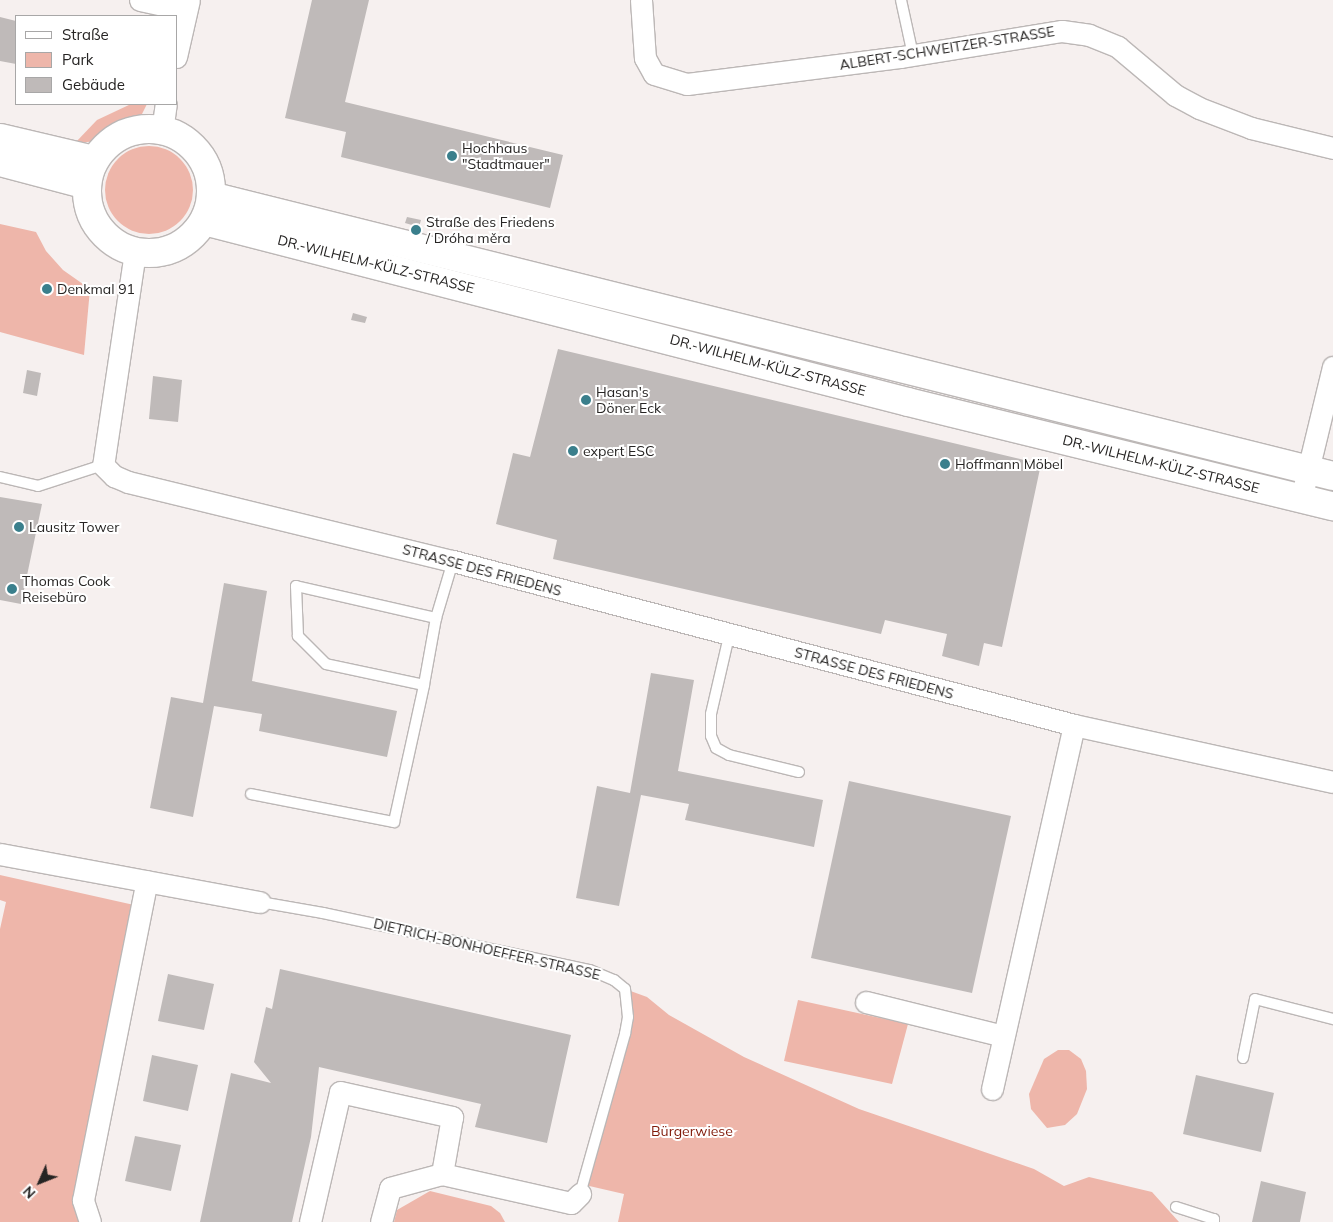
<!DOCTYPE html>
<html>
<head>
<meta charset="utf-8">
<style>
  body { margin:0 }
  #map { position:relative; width:1333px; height:1222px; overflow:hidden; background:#f6f0ef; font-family:Mulish,sans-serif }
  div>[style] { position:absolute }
  .green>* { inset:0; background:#eeb6aa }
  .round { border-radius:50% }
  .building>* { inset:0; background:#bfbab9 }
  .roads { filter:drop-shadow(1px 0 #bcb7b6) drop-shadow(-1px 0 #bcb7b6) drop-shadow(0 1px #bcb7b6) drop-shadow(0 -1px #bcb7b6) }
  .lane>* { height:10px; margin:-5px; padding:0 5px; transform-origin:5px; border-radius:5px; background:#fff }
  .street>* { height:21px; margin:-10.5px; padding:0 10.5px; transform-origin:10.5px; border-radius:10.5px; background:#fff }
  .secondary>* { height:28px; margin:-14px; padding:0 14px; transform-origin:14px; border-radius:14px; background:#fff }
  .secondary>.ring { margin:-14px; padding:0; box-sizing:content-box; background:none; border:28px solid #fff; border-radius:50% }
  .dots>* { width:14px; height:14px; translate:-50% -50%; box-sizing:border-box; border:2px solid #fff; border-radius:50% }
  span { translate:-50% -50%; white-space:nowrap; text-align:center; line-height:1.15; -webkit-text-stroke:4px #fff; paint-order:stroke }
  .street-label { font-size:14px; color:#262423 }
  .poi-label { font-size:14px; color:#262423 }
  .left { translate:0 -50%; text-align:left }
  .park-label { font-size:14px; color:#801a09 }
  .legend { position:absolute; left:15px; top:15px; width:162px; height:90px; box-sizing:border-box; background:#fff; border:1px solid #a8a7a7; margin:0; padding:6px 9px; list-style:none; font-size:15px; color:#262423 }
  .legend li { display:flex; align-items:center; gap:10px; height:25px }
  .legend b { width:25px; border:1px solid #a8a7a7 }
  .north { position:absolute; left:15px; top:1157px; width:50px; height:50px; -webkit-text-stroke:4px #fff; paint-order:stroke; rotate:226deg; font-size:14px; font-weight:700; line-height:20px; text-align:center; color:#262423 }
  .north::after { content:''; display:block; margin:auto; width:18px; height:22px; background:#262423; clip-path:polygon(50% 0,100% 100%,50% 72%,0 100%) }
</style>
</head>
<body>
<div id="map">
  <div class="green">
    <i style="clip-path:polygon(131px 104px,147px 104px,141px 116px,132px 124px,99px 141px,75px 143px,97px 120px)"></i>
    <i class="round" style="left:105px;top:146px;width:88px;height:88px"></i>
    <i style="clip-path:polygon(0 224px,36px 232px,46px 251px,63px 270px,90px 289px,84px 355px,0 332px)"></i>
    <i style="clip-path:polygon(0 875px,143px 907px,90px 1222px,0 1222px,0 929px,6px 902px,0 900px)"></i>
    <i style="clip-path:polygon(625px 989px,647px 997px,669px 1015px,744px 1057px,859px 1109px,1034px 1169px,1064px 1186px,1089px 1177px,1152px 1192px,1179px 1222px,618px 1222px,624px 1194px,585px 1185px,625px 1034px)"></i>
    <i style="clip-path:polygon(798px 1000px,908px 1024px,892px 1084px,784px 1061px)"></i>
    <i style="clip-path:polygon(1058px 1050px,1069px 1050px,1081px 1059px,1086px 1071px,1087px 1089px,1077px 1114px,1065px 1125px,1047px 1128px,1031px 1109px,1029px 1094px,1044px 1059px)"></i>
    <i style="clip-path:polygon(430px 1191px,491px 1206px,500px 1213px,505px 1222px,394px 1222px,397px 1210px)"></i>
  </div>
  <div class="building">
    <i style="clip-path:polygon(312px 0,369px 0,345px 102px,563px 155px,550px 208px,341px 157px,346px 132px,285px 118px)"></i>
    <i style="clip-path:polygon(0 17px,16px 21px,16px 64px,0 61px)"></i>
    <i style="clip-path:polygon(407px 217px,421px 220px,419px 227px,405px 223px)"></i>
    <i style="clip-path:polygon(353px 313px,367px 317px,365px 323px,351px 320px)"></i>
    <i style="clip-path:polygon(558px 349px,1041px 464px,1002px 647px,984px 643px,979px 666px,942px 656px,947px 634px,885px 620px,881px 634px,553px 559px,557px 540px,496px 524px,513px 453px,530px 457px)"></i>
    <i style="clip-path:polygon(27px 370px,41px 373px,37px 396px,23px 393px)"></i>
    <i style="clip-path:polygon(153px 376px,182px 380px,178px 422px,149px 419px)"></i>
    <i style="clip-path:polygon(0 497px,42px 504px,21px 604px,0 600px)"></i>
    <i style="clip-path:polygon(224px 583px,267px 591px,252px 681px,397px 711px,387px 757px,259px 731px,262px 714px,214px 706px,193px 817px,150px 808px,171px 697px,203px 703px)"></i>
    <i style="clip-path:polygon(651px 673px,694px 680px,678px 771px,823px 800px,814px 847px,685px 820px,689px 804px,641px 795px,619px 906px,576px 898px,597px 786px,630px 793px)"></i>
    <i style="clip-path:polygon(849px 781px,1011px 816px,972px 993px,811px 958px)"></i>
    <i style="clip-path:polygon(280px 969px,571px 1035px,547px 1143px,475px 1127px,481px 1104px,319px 1067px,311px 1137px,292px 1222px,200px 1222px,231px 1073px,271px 1083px,254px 1062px,266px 1007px,272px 1009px)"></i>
    <i style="clip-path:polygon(168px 974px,214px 984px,204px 1030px,158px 1021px)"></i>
    <i style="clip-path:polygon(152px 1055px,198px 1065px,188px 1111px,143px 1101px)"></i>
    <i style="clip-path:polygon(1196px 1075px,1274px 1093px,1261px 1152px,1183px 1134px)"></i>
    <i style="clip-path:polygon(135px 1136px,181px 1145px,171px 1191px,125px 1181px)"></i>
    <i style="clip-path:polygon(1261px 1181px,1306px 1192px,1300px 1222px,1252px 1222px)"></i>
  </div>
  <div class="roads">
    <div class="lane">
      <i style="left:901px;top:0;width:56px;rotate:77.7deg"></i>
      <i style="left:0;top:477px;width:39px;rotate:13deg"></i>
      <i style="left:38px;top:486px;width:68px;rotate:-17.9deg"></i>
      <i style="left:436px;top:618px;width:68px;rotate:100.2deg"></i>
      <i style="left:424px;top:685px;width:100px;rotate:-167.9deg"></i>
      <i style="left:326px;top:664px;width:40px;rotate:-135deg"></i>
      <i style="left:298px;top:636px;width:50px;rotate:-92.3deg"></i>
      <i style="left:296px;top:586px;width:144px;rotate:12.9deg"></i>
      <i style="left:436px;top:618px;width:59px;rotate:-73.4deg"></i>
      <i style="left:729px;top:636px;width:80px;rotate:103deg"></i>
      <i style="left:711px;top:714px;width:22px;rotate:90deg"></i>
      <i style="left:711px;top:736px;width:13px;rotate:67deg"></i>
      <i style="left:716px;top:748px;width:15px;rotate:28deg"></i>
      <i style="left:729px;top:755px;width:72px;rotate:13.7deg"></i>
      <i style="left:251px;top:794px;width:146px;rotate:11.1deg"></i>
      <i style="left:394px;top:822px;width:140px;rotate:-77.6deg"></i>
      <i style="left:260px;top:902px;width:64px;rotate:9.9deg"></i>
      <i style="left:323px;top:913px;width:273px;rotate:12.1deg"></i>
      <i style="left:590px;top:970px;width:26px;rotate:23deg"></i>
      <i style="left:614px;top:980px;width:14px;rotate:39deg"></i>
      <i style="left:625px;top:989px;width:28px;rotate:84deg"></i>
      <i style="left:628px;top:1017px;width:17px;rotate:100deg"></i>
      <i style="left:625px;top:1034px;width:166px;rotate:105.7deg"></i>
      <i style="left:1243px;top:1058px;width:60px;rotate:-78.5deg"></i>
      <i style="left:1255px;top:999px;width:81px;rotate:14.4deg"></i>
      <i style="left:1176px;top:1207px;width:40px;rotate:18deg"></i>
      <i style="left:1214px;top:1219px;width:3px;rotate:90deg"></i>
    </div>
    <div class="street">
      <i style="left:140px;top:0;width:47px;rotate:12.3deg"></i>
      <i style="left:641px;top:0;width:58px;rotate:86.1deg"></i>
      <i style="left:645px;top:58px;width:18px;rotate:61deg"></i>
      <i style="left:654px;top:74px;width:34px;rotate:17deg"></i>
      <i style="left:687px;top:84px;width:216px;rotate:-7.2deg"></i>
      <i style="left:901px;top:57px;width:163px;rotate:-9.2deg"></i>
      <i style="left:1062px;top:31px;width:27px;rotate:8deg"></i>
      <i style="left:1089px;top:35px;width:31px;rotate:22deg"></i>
      <i style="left:1118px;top:47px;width:75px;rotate:40.1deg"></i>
      <i style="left:1175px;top:95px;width:27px;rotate:28deg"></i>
      <i style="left:1199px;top:108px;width:56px;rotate:21deg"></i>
      <i style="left:1251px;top:128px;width:84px;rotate:13.7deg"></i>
      <i style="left:176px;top:57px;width:58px;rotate:-77.2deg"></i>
      <i style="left:162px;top:131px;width:27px;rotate:-82deg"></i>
      <i style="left:135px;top:252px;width:215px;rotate:98.5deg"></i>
      <i style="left:103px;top:465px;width:16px;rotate:45deg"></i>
      <i style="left:114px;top:476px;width:15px;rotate:23deg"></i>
      <i style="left:128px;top:482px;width:334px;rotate:13.7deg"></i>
      <i style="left:453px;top:561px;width:642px;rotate:14.79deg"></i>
      <i style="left:1074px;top:725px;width:265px;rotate:12.4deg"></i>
      <i style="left:1301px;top:499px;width:136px;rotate:-76.4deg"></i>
      <i style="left:0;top:854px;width:264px;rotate:10.5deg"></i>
      <i style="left:866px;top:1002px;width:141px;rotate:13.9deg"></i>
      <i style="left:992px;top:1089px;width:373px;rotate:-77.3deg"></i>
      <i style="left:90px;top:1222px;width:23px;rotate:-108deg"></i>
      <i style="left:83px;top:1200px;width:325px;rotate:-78.7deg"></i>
      <i style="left:310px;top:1222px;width:133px;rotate:-77deg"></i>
      <i style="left:340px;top:1092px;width:115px;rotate:12.6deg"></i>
      <i style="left:452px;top:1117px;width:58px;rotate:100deg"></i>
      <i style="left:381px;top:1222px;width:35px;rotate:-75deg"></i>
      <i style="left:390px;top:1188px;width:54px;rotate:-15.1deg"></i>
      <i style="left:442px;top:1174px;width:132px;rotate:12.7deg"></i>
      <i style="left:571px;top:1203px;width:13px;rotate:-45deg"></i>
    </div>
    <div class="secondary">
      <i class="ring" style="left:87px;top:129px;width:96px;height:96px"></i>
      <i style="left:0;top:138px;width:97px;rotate:13.2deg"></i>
      <i style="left:0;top:162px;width:90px;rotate:14.8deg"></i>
      <i style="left:211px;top:196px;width:1156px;rotate:14.01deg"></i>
      <i style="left:204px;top:221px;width:727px;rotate:14.42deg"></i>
      <i style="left:908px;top:402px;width:438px;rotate:13.8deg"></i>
    </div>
  </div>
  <div class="dots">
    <i style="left:452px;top:156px;background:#3a7f8c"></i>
    <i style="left:416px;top:230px;background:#3a7f8c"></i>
    <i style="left:47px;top:289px;background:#3a7f8c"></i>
    <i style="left:586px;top:400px;background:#3a7f8c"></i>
    <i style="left:573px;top:451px;background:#3a7f8c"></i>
    <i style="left:945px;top:464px;background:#3a7f8c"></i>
    <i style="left:19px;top:527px;background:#3a7f8c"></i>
    <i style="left:12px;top:589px;background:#3a7f8c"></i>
  </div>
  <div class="street-label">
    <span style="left:947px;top:48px;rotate:-9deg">ALBERT-SCHWEITZER-STRASSE</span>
    <span style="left:376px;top:264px;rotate:14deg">DR.-WILHELM-KÜLZ-STRASSE</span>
    <span style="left:768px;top:365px;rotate:15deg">DR.-WILHELM-KÜLZ-STRASSE</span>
    <span style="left:1161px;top:464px;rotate:14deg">DR.-WILHELM-KÜLZ-STRASSE</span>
    <span style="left:482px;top:570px;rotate:15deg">STRASSE DES FRIEDENS</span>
    <span style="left:874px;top:673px;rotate:15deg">STRASSE DES FRIEDENS</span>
    <span style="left:487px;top:949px;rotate:13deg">DIETRICH-BONHOEFFER-STRASSE</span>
  </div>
  <div class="poi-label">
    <span class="left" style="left:462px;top:156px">Hochhaus<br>"Stadtmauer"</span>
    <span class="left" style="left:426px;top:230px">Straße des Friedens<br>/ Dróha měra</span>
    <span class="left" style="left:57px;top:289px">Denkmal 91</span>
    <span class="left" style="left:596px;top:400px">Hasan's<br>Döner Eck</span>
    <span class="left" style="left:583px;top:451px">expert ESC</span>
    <span class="left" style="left:955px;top:464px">Hoffmann Möbel</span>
    <span class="left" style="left:29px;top:527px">Lausitz Tower</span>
    <span class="left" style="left:22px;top:589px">Thomas Cook<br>Reisebüro</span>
  </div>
  <div class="park-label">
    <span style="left:692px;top:1131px">Bürgerwiese</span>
  </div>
  <ul class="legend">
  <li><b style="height:6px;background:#fff"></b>Straße</li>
  <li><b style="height:14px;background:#eeb6aa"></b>Park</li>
  <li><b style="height:14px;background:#bfbab9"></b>Gebäude</li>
  </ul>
  <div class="north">N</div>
</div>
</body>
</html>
